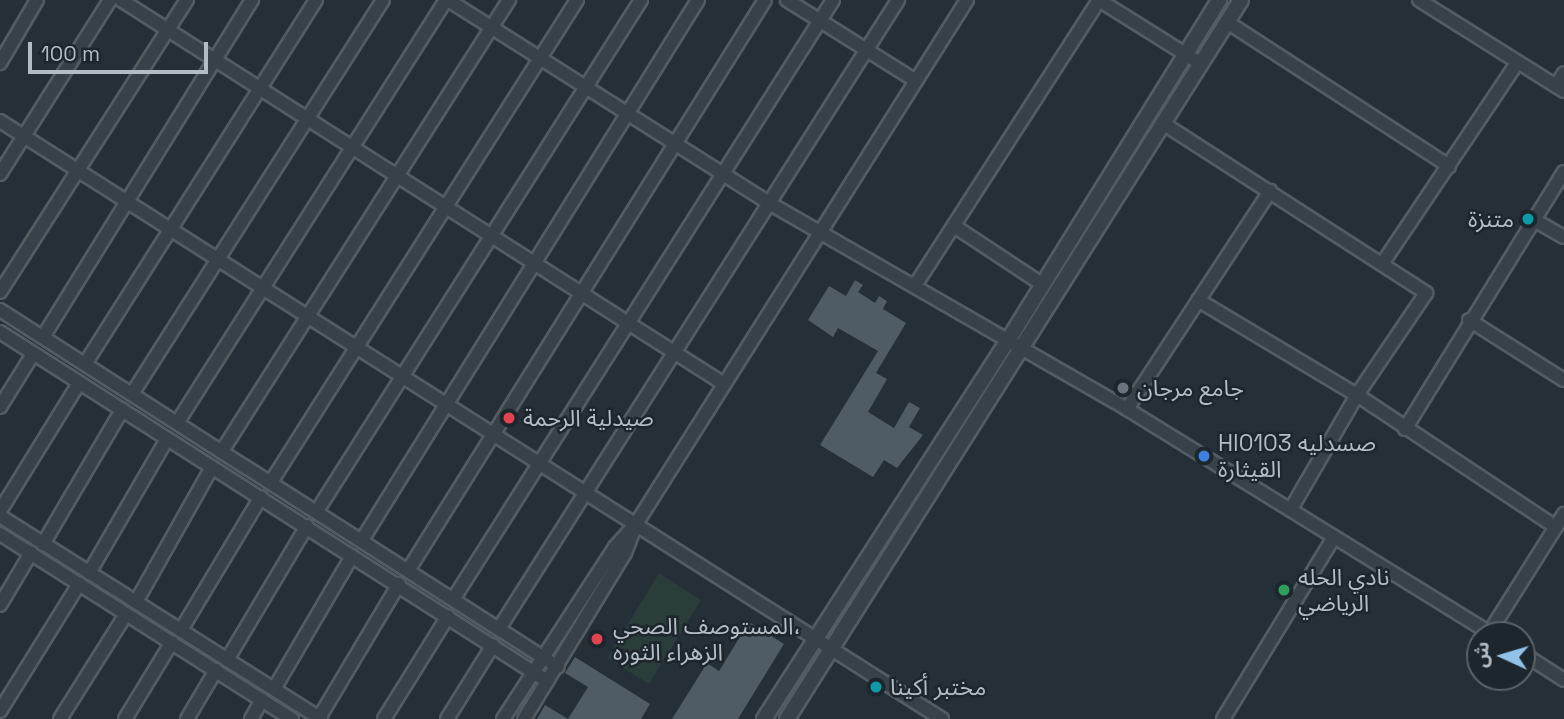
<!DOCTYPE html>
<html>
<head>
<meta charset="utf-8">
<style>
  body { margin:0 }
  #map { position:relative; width:1564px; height:719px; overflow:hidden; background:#242f37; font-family:"Space Grotesk","Noto Sans Arabic",sans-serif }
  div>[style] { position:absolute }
  .green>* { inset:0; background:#2a3d3a }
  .building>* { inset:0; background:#505c65 }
  .roads { filter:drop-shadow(2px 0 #535c62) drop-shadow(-2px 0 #535c62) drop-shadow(0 2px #535c62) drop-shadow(0 -2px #535c62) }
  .minor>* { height:12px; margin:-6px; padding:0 6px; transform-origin:6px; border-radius:6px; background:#384147 }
  .tertiary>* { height:14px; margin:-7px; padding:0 7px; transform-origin:7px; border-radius:7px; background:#384147 }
  .dots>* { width:19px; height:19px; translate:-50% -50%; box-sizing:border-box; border:4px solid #1d262c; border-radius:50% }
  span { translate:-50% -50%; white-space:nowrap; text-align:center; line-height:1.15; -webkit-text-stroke:5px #1d262c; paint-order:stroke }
  .poi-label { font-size:23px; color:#b3bcc3 }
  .right { translate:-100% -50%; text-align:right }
  .left { translate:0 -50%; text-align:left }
  .north { position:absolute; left:1466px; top:621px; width:70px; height:70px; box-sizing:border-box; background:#1d262c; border:2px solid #596268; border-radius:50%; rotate:274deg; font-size:19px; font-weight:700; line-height:28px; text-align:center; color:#b3bcc3 }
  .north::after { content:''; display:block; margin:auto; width:24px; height:32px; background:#91c3ea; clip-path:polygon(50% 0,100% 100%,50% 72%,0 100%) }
  .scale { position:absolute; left:28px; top:42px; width:180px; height:32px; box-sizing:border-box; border:4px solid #b3bcc3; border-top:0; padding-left:9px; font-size:21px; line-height:24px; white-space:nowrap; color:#b3bcc3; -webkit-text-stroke:5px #1d262c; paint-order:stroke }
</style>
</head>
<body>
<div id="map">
  <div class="green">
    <i style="clip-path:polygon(659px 573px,701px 600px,649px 684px,607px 658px)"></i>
  </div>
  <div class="building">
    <i style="clip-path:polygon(855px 280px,863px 285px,858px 292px,875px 303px,879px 296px,887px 301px,883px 309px,906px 323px,876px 373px,887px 379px,868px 412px,894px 428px,909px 402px,920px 408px,909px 427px,923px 435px,897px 468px,884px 460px,873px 477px,820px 445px,878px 351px,838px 328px,833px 337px,808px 320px,829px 286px,846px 296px)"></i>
    <i style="clip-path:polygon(749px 622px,784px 644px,738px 719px,672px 719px,707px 663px,719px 671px)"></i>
    <i style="clip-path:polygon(575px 657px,650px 704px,641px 719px,568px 719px,588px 687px,565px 673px)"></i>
    <i style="clip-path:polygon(545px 705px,568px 719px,537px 719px)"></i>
  </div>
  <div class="roads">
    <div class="minor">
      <i style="left:121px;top:0;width:715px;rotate:32.49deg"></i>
      <i style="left:448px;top:0;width:380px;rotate:32.3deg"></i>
      <i style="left:769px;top:203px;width:413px;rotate:29.9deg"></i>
      <i style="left:1127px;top:409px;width:430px;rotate:31.7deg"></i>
      <i style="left:787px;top:0;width:152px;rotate:32.1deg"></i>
      <i style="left:1099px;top:0;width:120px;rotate:32.1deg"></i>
      <i style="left:1419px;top:0;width:171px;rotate:32.1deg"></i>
      <i style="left:1227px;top:22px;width:265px;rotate:33deg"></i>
      <i style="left:0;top:63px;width:73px;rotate:-59.6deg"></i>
      <i style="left:1556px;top:86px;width:15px;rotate:-58deg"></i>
      <i style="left:0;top:121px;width:1116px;rotate:32.41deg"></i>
      <i style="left:1164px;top:124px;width:312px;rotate:32.8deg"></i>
      <i style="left:1426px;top:293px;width:123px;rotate:124.1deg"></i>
      <i style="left:1357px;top:395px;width:132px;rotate:120.1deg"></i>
      <i style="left:0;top:174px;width:206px;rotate:-57.7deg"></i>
      <i style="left:1536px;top:221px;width:32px;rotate:30deg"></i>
      <i style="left:954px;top:226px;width:107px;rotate:33.5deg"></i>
      <i style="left:1382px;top:264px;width:242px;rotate:-56.1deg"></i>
      <i style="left:916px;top:284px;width:338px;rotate:-57.2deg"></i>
      <i style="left:0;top:292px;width:347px;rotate:-57.4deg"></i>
      <i style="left:1198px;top:300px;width:185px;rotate:30.9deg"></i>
      <i style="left:1357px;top:395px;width:239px;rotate:33.6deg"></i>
      <i style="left:0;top:310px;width:662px;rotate:32.61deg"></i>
      <i style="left:1469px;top:320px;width:112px;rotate:32.3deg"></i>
      <i style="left:0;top:332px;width:649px;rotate:32.54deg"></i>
      <i style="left:43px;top:337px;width:397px;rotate:-58.2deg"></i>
      <i style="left:85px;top:364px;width:431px;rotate:-57.6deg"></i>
      <i style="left:132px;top:394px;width:467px;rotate:-57.5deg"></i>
      <i style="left:0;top:407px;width:62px;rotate:-58.1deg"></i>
      <i style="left:1127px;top:409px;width:261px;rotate:-56.7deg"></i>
      <i style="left:177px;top:423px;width:501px;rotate:-57.55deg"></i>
      <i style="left:1405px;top:429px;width:302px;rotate:-58.3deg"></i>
      <i style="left:222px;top:451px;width:535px;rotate:-57.53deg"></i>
      <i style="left:271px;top:482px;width:571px;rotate:-57.59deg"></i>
      <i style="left:0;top:511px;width:150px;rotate:-58.3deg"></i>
      <i style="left:317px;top:511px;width:605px;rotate:-57.62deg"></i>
      <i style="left:0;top:516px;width:380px;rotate:32.3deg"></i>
      <i style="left:0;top:534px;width:346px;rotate:32.4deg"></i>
      <i style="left:362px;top:540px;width:636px;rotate:-58.11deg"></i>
      <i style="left:43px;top:544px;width:156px;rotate:-59.5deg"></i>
      <i style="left:409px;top:569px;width:671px;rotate:-57.97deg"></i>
      <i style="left:89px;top:573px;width:155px;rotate:-59.8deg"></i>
      <i style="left:454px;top:598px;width:708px;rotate:-57.63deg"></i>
      <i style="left:136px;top:602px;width:155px;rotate:-60.6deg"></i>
      <i style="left:0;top:605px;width:61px;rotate:-59.2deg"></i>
      <i style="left:500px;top:627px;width:743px;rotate:-57.59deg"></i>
      <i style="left:181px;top:630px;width:155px;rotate:-59deg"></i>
      <i style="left:1489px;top:633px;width:141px;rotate:-57.8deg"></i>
      <i style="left:1522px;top:653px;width:50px;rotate:32.7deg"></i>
      <i style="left:227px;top:660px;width:156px;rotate:-59.2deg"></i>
      <i style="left:274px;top:689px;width:154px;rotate:-59.6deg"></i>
      <i style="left:0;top:711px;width:150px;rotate:-58.1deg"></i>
      <i style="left:319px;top:718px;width:156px;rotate:-59.2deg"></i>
      <i style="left:60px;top:719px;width:124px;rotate:-57.8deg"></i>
      <i style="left:125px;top:719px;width:90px;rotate:-58.6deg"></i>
      <i style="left:187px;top:719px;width:57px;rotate:-59.4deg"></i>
      <i style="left:251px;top:719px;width:22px;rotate:-60deg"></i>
      <i style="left:384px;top:719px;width:121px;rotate:-58.1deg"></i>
      <i style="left:447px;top:719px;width:87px;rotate:-58.1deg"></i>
      <i style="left:503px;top:719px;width:205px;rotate:-56.9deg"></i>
      <i style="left:615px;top:547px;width:24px;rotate:-48deg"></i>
      <i style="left:524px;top:719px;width:194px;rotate:-58.7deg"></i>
      <i style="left:625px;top:553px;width:31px;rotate:-69deg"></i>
      <i style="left:636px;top:524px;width:620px;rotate:-57.72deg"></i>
      <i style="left:1223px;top:719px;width:213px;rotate:-58.6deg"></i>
    </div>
    <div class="tertiary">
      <i style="left:764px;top:719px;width:452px;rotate:-57.2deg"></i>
      <i style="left:1009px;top:339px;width:399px;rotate:-58.2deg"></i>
      <i style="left:787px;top:719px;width:850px;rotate:-57.73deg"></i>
    </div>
  </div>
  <div class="dots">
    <i style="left:1528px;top:219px;background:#0f9aa8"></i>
    <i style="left:1123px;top:388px;background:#6b7280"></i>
    <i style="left:509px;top:418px;background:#e0444e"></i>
    <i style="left:1204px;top:456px;background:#3f7fe0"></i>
    <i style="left:1284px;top:590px;background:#2e9e5b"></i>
    <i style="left:597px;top:639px;background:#e0444e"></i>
    <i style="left:876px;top:687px;background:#0f9aa8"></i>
  </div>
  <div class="poi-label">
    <span class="right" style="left:1514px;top:219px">متنزة</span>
    <span class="left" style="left:1137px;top:388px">جامع مرجان</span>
    <span class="left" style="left:523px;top:418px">صيدلية الرحمة</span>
    <span class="left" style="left:1218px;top:456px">Hl0103 صسدليه<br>القيثارة</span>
    <span class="left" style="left:1298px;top:590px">نادي الحله<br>الرياضي</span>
    <span class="left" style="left:613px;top:639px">المستوصف الصحي،<br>الزهراء الثوره</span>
    <span class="left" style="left:890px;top:687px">مختبر أكينا</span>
  </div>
  <div class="north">ش</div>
  <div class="scale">100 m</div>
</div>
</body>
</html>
